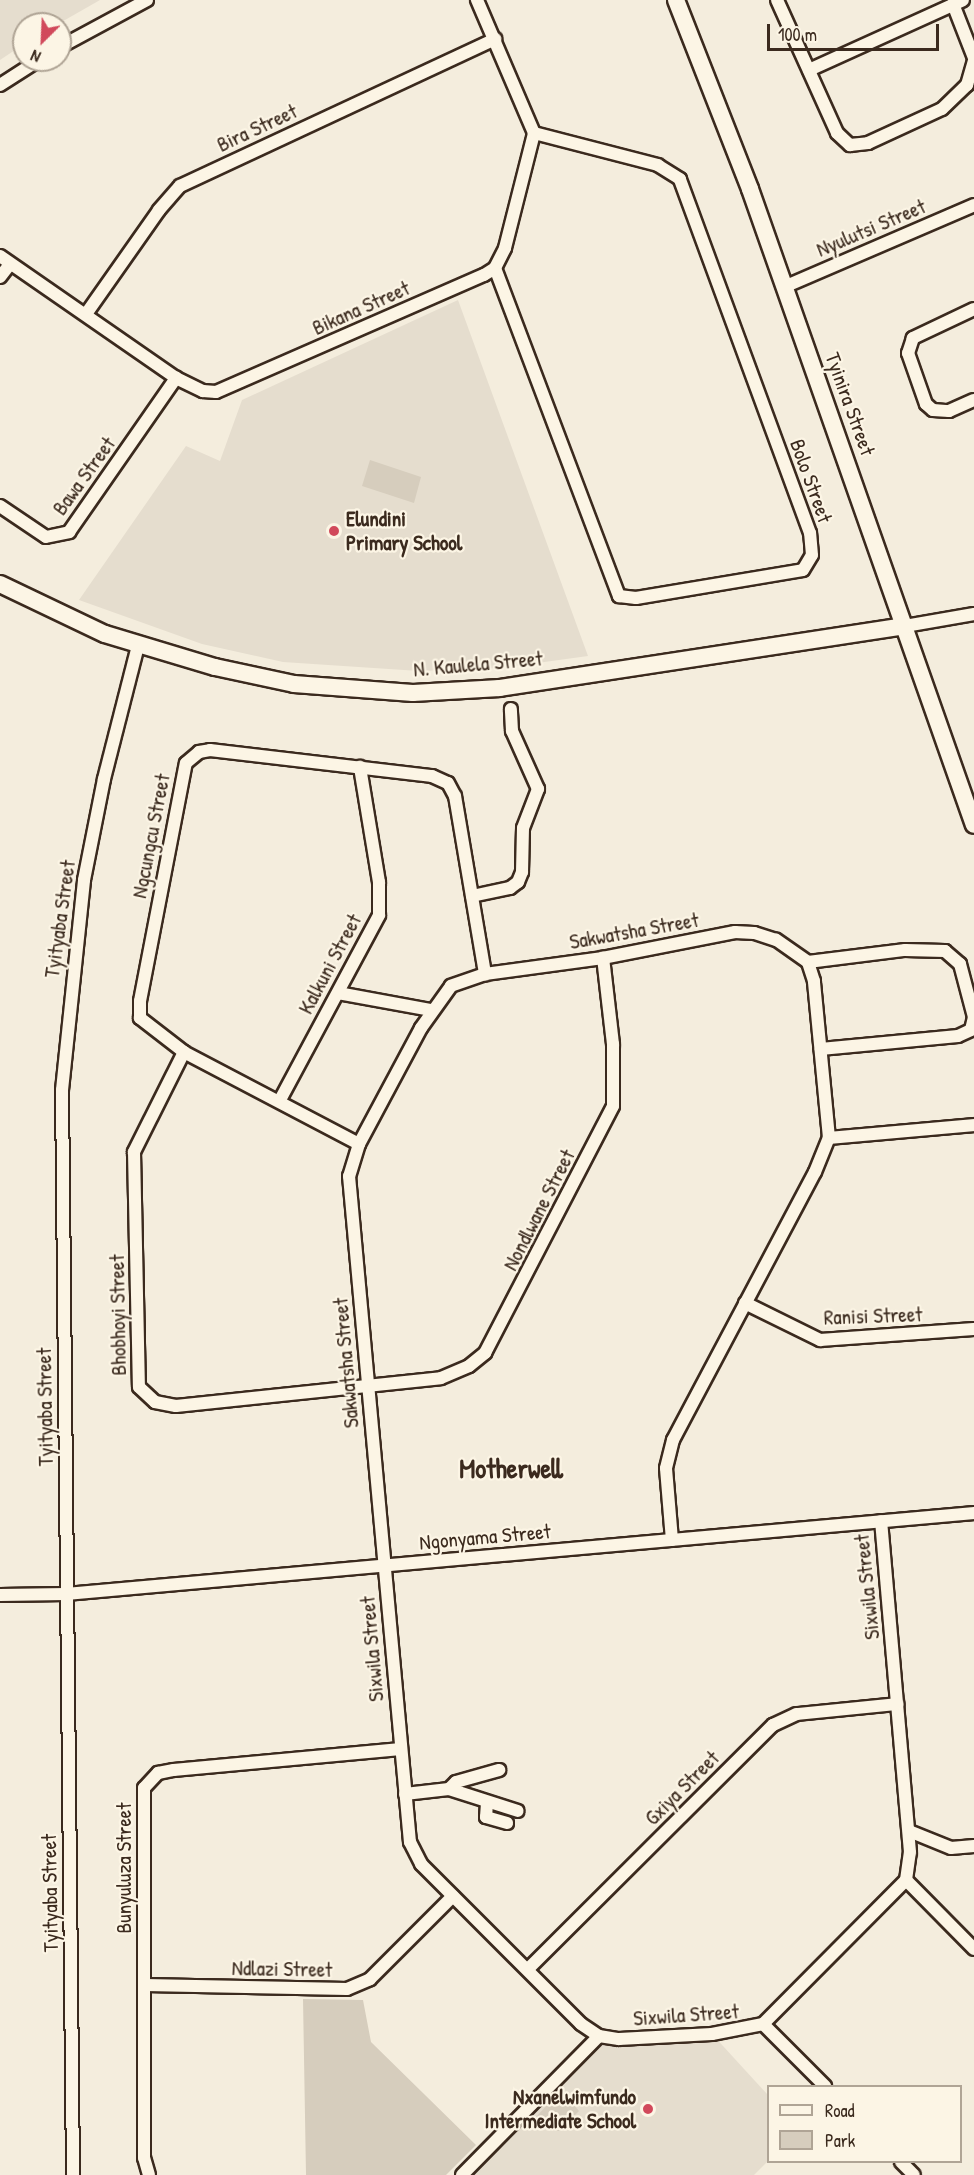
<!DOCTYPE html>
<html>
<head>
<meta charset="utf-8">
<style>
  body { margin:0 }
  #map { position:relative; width:974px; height:2175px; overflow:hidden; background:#f4eddd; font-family:"Patrick Hand",sans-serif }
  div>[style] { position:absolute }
  .built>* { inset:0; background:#e5ddce }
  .green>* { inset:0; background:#d6cdbd }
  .roads { filter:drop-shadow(2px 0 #3b2a1e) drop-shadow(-2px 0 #3b2a1e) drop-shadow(0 2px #3b2a1e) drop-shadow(0 -2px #3b2a1e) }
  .street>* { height:12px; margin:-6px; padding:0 6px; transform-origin:6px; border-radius:6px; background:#fcf5e5 }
  .secondary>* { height:16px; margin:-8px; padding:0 8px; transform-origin:8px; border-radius:8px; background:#fcf5e5 }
  .dots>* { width:16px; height:16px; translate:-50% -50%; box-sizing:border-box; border:3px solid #fcf5e5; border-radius:50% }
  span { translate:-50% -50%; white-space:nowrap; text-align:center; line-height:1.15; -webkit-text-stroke:4.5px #fcf5e5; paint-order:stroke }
  .street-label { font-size:21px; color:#3b2a1e }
  .poi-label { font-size:21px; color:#3b2a1e; font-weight:700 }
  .left { translate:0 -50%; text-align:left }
  .right { translate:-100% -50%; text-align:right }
  .district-label { font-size:27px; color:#3b2a1e; font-weight:700 }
  .legend { position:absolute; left:767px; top:2085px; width:195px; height:78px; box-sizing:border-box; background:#fcf5e5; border:2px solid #afa495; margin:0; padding:8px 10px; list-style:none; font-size:18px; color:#3b2a1e }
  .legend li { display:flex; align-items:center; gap:12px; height:30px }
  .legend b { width:30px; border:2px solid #afa495 }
  .north { position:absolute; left:12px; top:12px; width:60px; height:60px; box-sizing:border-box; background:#fcf5e5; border:2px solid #afa495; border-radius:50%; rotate:204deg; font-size:16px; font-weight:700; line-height:24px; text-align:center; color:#3b2a1e }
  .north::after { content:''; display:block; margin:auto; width:21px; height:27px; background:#d1495b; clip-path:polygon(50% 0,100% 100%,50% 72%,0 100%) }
  .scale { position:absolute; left:767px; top:24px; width:172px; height:27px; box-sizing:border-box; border:3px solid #3b2a1e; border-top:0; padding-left:8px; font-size:18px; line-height:21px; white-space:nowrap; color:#3b2a1e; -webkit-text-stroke:4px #fcf5e5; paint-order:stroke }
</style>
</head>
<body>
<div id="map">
  <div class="built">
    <i style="clip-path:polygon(0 0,100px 0,58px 24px,24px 24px,24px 44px,0 60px)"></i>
    <i style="clip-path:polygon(458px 300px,588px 656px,500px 668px,419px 671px,283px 662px,202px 644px,79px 600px,186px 446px,220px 461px,242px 400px)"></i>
    <i style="clip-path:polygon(712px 2034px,768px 2095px,768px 2161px,754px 2175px,462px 2175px,599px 2036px)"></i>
  </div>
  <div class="green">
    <i style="clip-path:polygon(370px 460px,421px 477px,414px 503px,362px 486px)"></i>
    <i style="clip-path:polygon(303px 1999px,363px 2000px,371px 2042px,476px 2145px,446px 2175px,306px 2175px)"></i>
    <i style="clip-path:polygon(561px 2090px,579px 2111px,559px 2131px,549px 2130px,536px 2117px)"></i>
  </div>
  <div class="roads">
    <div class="street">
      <i style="left:777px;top:0;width:146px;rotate:65.7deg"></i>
      <i style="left:837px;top:133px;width:18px;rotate:43deg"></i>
      <i style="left:850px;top:145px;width:18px;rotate:-6deg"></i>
      <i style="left:868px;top:143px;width:81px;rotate:-24.7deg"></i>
      <i style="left:942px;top:109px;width:35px;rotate:-44deg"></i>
      <i style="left:967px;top:85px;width:25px;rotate:-74deg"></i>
      <i style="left:953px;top:4px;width:58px;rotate:68.7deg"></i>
      <i style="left:60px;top:47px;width:99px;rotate:-28.4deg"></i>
      <i style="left:809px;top:70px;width:169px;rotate:-24.4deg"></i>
      <i style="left:0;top:85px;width:46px;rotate:-32.7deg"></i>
      <i style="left:0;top:256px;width:214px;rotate:34.7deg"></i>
      <i style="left:176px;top:378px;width:30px;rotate:26deg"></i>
      <i style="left:203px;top:391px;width:13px;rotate:4deg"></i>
      <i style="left:216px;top:392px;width:292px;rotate:-23.6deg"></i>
      <i style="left:484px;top:275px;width:13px;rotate:-32deg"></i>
      <i style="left:495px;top:268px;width:22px;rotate:-63deg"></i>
      <i style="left:505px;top:248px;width:119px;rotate:-75.8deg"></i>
      <i style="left:534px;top:133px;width:145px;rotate:-113.2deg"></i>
      <i style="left:495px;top:268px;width:351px;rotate:69.3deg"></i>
      <i style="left:619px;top:596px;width:17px;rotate:7deg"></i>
      <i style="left:636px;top:598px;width:169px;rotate:-9.5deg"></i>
      <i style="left:803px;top:570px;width:17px;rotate:-59deg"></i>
      <i style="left:812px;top:555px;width:22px;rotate:-95deg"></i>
      <i style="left:810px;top:533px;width:377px;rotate:-110.2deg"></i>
      <i style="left:680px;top:179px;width:26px;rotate:-148deg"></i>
      <i style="left:658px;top:165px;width:128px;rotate:-165.5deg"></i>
      <i style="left:0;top:277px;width:16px;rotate:-52deg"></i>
      <i style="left:784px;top:287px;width:207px;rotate:-23.3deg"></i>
      <i style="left:974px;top:309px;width:68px;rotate:154.6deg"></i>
      <i style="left:913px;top:338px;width:16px;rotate:108deg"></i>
      <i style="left:908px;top:353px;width:54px;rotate:70.6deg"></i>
      <i style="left:926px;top:404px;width:9px;rotate:41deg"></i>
      <i style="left:933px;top:410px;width:16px;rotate:4deg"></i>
      <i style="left:949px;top:411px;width:27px;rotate:-24deg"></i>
      <i style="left:86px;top:314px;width:127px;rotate:-54.9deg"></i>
      <i style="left:159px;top:210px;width:32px;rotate:-49deg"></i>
      <i style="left:180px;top:186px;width:348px;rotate:-25deg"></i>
      <i style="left:0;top:506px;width:55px;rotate:34deg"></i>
      <i style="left:46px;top:537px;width:24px;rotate:-12deg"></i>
      <i style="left:69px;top:532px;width:188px;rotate:-55.2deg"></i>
      <i style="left:905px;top:626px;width:70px;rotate:-9.9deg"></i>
      <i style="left:472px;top:896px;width:39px;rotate:-12deg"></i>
      <i style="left:510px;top:888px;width:10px;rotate:-37deg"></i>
      <i style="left:518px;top:882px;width:11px;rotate:-68deg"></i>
      <i style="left:522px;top:872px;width:44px;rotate:-88.7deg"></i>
      <i style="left:523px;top:828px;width:42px;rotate:-69deg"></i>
      <i style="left:538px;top:789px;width:64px;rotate:-114.1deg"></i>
      <i style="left:512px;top:731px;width:22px;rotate:-93deg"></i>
      <i style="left:808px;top:962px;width:98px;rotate:-7.1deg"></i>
      <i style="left:905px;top:950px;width:40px;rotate:1.4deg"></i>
      <i style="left:945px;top:951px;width:20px;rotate:41deg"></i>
      <i style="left:960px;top:964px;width:55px;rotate:75.2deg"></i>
      <i style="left:974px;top:1017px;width:13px;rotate:103deg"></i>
      <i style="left:971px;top:1030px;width:14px;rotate:155deg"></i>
      <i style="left:958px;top:1036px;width:138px;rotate:174.6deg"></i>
      <i style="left:338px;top:993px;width:95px;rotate:10.4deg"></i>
      <i style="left:184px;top:1052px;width:112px;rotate:116.6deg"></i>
      <i style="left:134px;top:1152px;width:235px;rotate:88.8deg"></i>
      <i style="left:139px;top:1387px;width:22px;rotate:43deg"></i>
      <i style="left:155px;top:1402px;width:21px;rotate:11deg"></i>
      <i style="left:176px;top:1406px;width:266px;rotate:-6deg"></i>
      <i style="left:441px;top:1378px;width:30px;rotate:-23deg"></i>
      <i style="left:469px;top:1366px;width:21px;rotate:-39deg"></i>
      <i style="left:485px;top:1353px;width:278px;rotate:-62.6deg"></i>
      <i style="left:613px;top:1106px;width:62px;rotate:-90deg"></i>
      <i style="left:613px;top:1044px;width:87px;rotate:-96.6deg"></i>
      <i style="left:280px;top:1100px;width:210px;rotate:-61.8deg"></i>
      <i style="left:379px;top:915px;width:33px;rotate:-90deg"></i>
      <i style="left:379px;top:882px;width:117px;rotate:-99.4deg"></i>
      <i style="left:829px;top:1138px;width:146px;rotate:-5.1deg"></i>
      <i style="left:359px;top:1144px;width:198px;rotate:-152.3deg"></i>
      <i style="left:184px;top:1052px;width:56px;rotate:-142.3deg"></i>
      <i style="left:140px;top:1018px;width:17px;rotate:-90deg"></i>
      <i style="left:140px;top:1001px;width:242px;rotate:-79.1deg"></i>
      <i style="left:186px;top:763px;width:17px;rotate:-40deg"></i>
      <i style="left:199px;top:752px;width:11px;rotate:-10deg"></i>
      <i style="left:210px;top:750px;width:224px;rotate:6.7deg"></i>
      <i style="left:432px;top:776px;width:17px;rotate:24deg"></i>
      <i style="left:448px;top:783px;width:15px;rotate:62deg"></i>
      <i style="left:455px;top:796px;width:181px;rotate:80.4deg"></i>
      <i style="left:745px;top:1303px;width:84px;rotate:26.3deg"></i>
      <i style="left:820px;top:1340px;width:154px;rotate:-4.1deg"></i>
      <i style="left:672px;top:1540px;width:72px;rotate:-94.8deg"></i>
      <i style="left:666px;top:1468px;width:29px;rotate:-76deg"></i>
      <i style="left:673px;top:1440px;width:303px;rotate:-62.1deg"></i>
      <i style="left:815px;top:1172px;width:37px;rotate:-68deg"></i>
      <i style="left:829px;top:1138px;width:158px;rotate:-95.5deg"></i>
      <i style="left:814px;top:981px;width:20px;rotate:-108deg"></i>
      <i style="left:808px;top:962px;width:39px;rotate:-145deg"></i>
      <i style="left:776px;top:940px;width:23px;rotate:-162deg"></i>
      <i style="left:754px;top:933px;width:19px;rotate:-177deg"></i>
      <i style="left:735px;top:932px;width:135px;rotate:168.9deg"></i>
      <i style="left:603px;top:958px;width:119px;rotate:172.3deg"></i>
      <i style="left:485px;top:974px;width:36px;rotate:161deg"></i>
      <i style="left:451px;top:986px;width:52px;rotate:125.5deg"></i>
      <i style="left:421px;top:1028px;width:132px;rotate:118.1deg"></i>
      <i style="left:359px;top:1144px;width:34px;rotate:107deg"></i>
      <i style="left:349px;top:1176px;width:669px;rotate:84.77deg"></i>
      <i style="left:410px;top:1842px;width:25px;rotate:63deg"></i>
      <i style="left:421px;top:1864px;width:226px;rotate:45deg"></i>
      <i style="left:581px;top:2024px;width:22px;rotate:34deg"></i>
      <i style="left:599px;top:2036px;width:20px;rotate:9deg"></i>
      <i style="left:619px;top:2039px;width:93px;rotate:-3.1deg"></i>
      <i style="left:712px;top:2034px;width:52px;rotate:-11.1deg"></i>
      <i style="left:763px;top:2024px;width:203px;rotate:-45.2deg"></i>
      <i style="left:906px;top:1880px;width:28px;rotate:-82deg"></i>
      <i style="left:910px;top:1852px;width:332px;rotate:-95deg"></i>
      <i style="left:0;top:1595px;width:66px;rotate:-0.9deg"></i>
      <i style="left:66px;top:1594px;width:912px;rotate:-5.1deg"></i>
      <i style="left:449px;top:1789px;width:72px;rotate:17.7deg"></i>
      <i style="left:405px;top:1794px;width:44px;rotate:-6.5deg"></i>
      <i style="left:449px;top:1789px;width:10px;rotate:-45deg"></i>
      <i style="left:456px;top:1782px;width:45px;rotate:-15.6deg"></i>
      <i style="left:487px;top:1803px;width:14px;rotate:94deg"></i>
      <i style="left:486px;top:1817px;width:22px;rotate:16deg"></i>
      <i style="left:909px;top:1831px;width:45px;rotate:22deg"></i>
      <i style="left:951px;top:1848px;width:23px;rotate:-5deg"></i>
      <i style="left:906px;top:1880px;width:97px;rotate:45.4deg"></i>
      <i style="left:528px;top:1969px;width:346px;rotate:-44.9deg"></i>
      <i style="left:773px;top:1725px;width:26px;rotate:-25deg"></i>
      <i style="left:797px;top:1714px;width:101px;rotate:-5.7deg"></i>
      <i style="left:145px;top:1985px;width:202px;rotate:1.1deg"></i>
      <i style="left:347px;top:1989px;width:25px;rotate:-23deg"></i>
      <i style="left:370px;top:1979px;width:117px;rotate:-45deg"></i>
      <i style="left:763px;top:2024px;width:88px;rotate:45deg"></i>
      <i style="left:901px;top:2162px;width:18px;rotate:45deg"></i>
      <i style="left:73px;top:2175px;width:1085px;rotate:-90.58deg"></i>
      <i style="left:62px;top:1090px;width:211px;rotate:-84deg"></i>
      <i style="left:84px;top:880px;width:103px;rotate:-78.8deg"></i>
      <i style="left:104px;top:779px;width:137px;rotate:-75.7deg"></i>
      <i style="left:149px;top:2175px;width:18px;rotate:-106deg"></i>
      <i style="left:144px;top:2158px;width:370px;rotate:-90deg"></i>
      <i style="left:144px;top:1788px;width:21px;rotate:-47deg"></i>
      <i style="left:158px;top:1773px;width:16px;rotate:-11deg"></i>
      <i style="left:174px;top:1770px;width:227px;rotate:-5.3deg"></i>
      <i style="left:462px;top:2175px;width:195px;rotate:-45.4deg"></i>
    </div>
    <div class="secondary">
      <i style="left:676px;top:0;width:203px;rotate:68.6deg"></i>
      <i style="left:750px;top:189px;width:674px;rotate:70.6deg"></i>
      <i style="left:0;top:584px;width:116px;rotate:25.5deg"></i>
      <i style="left:105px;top:634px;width:115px;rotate:16.7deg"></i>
      <i style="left:215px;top:667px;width:81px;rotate:12.1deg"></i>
      <i style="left:294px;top:684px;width:119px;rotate:4.3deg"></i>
      <i style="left:413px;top:693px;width:87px;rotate:-3.3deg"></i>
      <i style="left:500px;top:688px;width:410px;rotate:-8.7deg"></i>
    </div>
  </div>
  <div class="dots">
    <i style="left:334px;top:531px;background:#d1495b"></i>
    <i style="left:648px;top:2109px;background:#d1495b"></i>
  </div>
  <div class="street-label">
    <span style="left:257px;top:128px;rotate:-25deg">Bira Street</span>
    <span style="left:871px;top:228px;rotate:-23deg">Nyulutsi Street</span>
    <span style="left:361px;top:308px;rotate:-24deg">Bikana Street</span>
    <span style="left:850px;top:404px;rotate:70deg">Tyinira Street</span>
    <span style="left:84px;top:476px;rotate:-54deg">Bawa Street</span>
    <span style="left:811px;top:481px;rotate:70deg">Bolo Street</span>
    <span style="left:478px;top:664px;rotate:-5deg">N. Kaulela Street</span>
    <span style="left:151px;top:836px;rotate:-79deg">Ngcungcu Street</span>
    <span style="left:60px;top:919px;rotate:-82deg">Tyityaba Street</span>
    <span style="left:634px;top:931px;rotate:-10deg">Sakwatsha Street</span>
    <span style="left:330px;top:964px;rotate:-62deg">Kalkuni Street</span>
    <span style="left:539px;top:1210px;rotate:-63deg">Nondlwane Street</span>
    <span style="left:118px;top:1315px;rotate:-91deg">Bhobhoyi Street</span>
    <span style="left:873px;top:1316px;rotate:-2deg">Ranisi Street</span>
    <span style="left:346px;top:1363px;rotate:-95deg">Sakwatsha Street</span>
    <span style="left:45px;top:1407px;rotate:-91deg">Tyityaba Street</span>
    <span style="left:485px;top:1537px;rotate:-5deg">Ngonyama Street</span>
    <span style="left:867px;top:1587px;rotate:-96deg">Sixwila Street</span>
    <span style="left:372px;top:1649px;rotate:-95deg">Sixwila Street</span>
    <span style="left:682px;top:1788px;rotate:-45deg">Gxiya Street</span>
    <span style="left:124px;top:1868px;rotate:-90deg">Bunyuluza Street</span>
    <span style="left:50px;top:1893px;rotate:-91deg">Tyityaba Street</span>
    <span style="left:282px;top:1969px;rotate:1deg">Ndlazi Street</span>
    <span style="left:686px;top:2015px;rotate:-4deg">Sixwila Street</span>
  </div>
  <div class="poi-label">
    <span class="left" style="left:346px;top:531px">Elundini<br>Primary School</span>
    <span class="right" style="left:636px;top:2109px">Nxanelwimfundo<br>Intermediate School</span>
  </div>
  <div class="district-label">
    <span style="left:511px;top:1469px">Motherwell</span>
  </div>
  <ul class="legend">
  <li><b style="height:8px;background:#fcf5e5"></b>Road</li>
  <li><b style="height:16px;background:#d6cdbd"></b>Park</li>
  </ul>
  <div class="north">N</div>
  <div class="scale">100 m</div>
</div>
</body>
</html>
